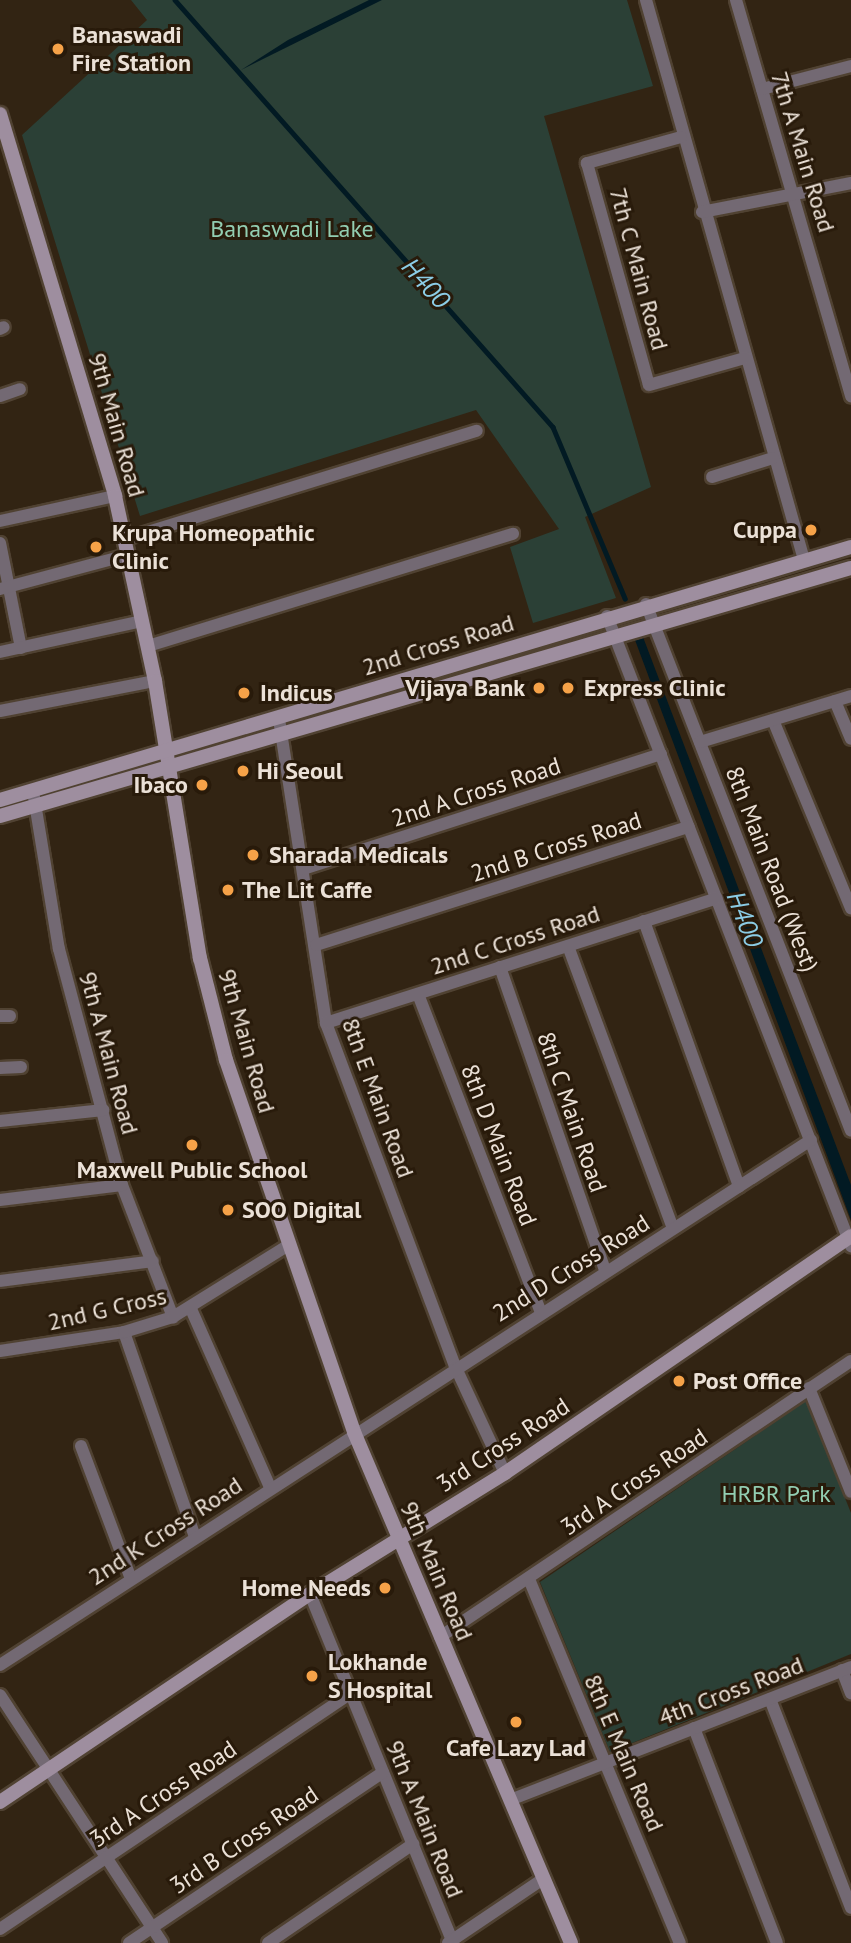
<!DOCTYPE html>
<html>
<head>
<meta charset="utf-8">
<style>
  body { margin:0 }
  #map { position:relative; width:851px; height:1943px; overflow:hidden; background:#322413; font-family:"PT Sans",sans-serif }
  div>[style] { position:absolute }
  .green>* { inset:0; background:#2b4036 }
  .water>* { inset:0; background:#021a23 }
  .stream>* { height:4.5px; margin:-2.25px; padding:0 2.25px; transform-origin:2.25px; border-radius:2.25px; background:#021a23 }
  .roads { filter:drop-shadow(2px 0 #504232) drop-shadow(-2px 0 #504232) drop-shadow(0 2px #504232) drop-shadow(0 -2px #504232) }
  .street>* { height:12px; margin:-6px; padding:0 6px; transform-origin:6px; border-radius:6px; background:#736973 }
  .secondary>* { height:14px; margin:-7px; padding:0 7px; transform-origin:7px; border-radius:7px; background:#9e8e9f }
  .dots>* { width:19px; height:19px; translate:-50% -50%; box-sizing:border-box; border:4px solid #281a0a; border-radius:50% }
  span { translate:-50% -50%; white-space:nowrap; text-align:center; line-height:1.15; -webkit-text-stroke:6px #281a0a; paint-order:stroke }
  .poi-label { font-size:24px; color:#ebe1d7; font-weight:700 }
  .left { translate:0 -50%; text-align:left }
  .right { translate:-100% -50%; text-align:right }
  .street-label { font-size:24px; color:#ebe1d7 }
  .park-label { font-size:24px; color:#92ceb2 }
  .water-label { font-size:26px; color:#8bcce5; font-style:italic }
</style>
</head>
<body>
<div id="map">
  <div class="green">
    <i style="clip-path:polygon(131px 0,627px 0,653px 86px,544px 116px,651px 487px,585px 517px,616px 598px,533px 623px,510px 547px,559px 529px,476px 410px,140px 516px,22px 135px,147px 20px)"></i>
    <i style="clip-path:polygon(806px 1401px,851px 1513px,851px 1654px,610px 1752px,540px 1582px)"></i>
  </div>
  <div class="water">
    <i style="clip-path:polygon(369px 0,382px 0,241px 70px,288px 40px)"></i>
    <i style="clip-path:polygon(643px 637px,851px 1185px,851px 1220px,635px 640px)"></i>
  </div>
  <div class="stream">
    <i style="left:175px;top:0;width:570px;rotate:48.48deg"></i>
    <i style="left:553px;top:427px;width:186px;rotate:67.2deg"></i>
  </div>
  <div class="roads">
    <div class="street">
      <i style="left:646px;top:0;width:582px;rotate:74.24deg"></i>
      <i style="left:736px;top:0;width:413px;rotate:73.8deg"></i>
      <i style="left:762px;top:89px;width:92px;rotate:-14.5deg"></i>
      <i style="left:681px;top:137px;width:98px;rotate:164.5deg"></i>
      <i style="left:587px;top:163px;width:230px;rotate:74.4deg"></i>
      <i style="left:649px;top:385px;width:100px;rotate:-15.7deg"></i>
      <i style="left:702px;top:212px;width:152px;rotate:-11deg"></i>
      <i style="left:0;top:329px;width:4px;rotate:-27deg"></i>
      <i style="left:0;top:396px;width:21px;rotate:-19deg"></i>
      <i style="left:712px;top:477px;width:64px;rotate:-17.3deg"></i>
      <i style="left:0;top:521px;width:118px;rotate:-12.3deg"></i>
      <i style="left:125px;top:539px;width:368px;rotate:-17.1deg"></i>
      <i style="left:0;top:543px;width:107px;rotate:78.7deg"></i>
      <i style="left:0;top:589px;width:132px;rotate:-14.9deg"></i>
      <i style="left:646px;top:604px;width:565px;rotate:68.74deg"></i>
      <i style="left:607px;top:616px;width:676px;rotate:68.83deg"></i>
      <i style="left:148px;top:646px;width:382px;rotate:-17.1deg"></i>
      <i style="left:0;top:652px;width:145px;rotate:-12.3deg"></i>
      <i style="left:835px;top:701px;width:41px;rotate:67.2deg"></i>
      <i style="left:0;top:711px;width:158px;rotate:-11deg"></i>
      <i style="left:279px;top:719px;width:308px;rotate:81.2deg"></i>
      <i style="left:326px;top:1023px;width:366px;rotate:69.4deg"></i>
      <i style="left:455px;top:1366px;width:118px;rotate:65deg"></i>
      <i style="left:773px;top:720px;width:204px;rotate:67.5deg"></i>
      <i style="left:700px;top:742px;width:158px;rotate:-16.9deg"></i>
      <i style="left:33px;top:791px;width:160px;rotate:80.7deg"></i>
      <i style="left:59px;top:949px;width:244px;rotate:75.1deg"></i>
      <i style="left:122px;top:1185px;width:142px;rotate:68.9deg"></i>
      <i style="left:303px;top:869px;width:376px;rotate:-17.8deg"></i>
      <i style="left:644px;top:921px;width:282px;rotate:70.3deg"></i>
      <i style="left:316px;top:945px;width:391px;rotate:-17.6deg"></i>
      <i style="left:568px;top:946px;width:301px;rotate:69.6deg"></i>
      <i style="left:500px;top:967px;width:322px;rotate:70.9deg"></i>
      <i style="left:418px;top:994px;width:341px;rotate:68.9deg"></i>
      <i style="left:0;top:1016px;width:10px"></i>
      <i style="left:326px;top:1023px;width:410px;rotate:-17.7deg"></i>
      <i style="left:0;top:1068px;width:21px;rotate:-3deg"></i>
      <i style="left:0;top:1121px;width:104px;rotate:-6.1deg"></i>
      <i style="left:0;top:1200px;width:123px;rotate:-7deg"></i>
      <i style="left:0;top:1281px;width:154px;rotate:-7.4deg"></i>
      <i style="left:191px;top:1309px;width:195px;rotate:66.1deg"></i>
      <i style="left:124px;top:1332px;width:217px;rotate:70.9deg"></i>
      <i style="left:0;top:1351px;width:125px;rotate:-8.7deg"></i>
      <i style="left:124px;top:1332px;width:51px;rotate:-17deg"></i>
      <i style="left:173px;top:1317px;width:134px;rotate:-31.9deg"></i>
      <i style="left:809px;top:1388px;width:112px;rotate:68deg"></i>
      <i style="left:81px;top:1446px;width:142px;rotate:69.4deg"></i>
      <i style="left:529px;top:1579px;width:394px;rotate:67.5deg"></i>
      <i style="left:310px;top:1594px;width:377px;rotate:67.7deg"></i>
      <i style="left:440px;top:1637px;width:495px;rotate:-33.9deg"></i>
      <i style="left:0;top:1665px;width:966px;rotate:-32.92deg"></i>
      <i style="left:842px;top:1670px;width:25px;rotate:69deg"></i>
      <i style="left:0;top:1695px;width:296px;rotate:56.8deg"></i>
      <i style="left:770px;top:1699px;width:224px;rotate:68.8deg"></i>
      <i style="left:694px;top:1728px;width:230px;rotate:68.9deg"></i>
      <i style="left:510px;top:1800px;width:366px;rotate:-21.3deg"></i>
      <i style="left:0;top:1929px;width:422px;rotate:-33.9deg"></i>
      <i style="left:129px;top:1943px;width:306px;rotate:-33.9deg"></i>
      <i style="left:268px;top:1943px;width:176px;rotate:-34.3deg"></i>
      <i style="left:448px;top:1943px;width:115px;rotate:-34deg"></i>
    </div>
    <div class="secondary">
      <i style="left:0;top:114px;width:399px;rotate:73.2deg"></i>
      <i style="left:115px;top:496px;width:189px;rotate:77.8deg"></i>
      <i style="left:155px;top:681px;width:281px;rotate:80.8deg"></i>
      <i style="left:200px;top:958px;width:105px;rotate:75.7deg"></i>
      <i style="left:226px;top:1060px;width:393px;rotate:71deg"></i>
      <i style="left:354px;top:1432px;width:555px;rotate:66.99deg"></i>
      <i style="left:0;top:800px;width:888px;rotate:-16.56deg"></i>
      <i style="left:0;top:816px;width:886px;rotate:-16.25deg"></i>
      <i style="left:0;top:1802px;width:373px;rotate:-33.9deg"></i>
      <i style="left:310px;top:1594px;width:229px;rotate:-31.8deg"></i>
      <i style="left:505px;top:1473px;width:419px;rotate:-34.4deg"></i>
    </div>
  </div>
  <div class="dots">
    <i style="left:58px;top:49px;background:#f6a248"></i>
    <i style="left:811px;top:530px;background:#f6a248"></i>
    <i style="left:96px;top:547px;background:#f6a248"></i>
    <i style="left:539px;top:688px;background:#f6a248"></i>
    <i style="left:568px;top:688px;background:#f6a248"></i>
    <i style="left:244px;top:693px;background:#f6a248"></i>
    <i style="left:243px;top:771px;background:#f6a248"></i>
    <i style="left:202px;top:785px;background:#f6a248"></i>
    <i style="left:253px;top:855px;background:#f6a248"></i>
    <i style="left:228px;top:890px;background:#f6a248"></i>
    <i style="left:192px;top:1145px;background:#f6a248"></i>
    <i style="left:228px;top:1210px;background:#f6a248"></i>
    <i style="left:679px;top:1381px;background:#f6a248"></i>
    <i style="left:385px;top:1588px;background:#f6a248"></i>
    <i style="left:312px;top:1676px;background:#f6a248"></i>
    <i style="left:516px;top:1722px;background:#f6a248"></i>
  </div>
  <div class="poi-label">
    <span class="left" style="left:72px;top:49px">Banaswadi<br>Fire Station</span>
    <span class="right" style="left:797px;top:530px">Cuppa</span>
    <span class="left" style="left:112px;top:547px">Krupa Homeopathic<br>Clinic</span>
    <span class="right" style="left:525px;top:688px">Vijaya Bank</span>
    <span class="left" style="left:584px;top:688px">Express Clinic</span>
    <span class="left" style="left:260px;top:693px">Indicus</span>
    <span class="left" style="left:257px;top:771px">Hi Seoul</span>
    <span class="right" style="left:188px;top:785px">Ibaco</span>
    <span class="left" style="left:269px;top:855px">Sharada Medicals</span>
    <span class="left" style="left:242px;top:890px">The Lit Caffe</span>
    <span style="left:192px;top:1170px">Maxwell Public School</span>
    <span class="left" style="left:242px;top:1210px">SOO Digital</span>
    <span class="left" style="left:693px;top:1381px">Post Office</span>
    <span class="right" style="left:371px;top:1588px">Home Needs</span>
    <span class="left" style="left:328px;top:1676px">Lokhande<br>S Hospital</span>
    <span style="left:516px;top:1748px">Cafe Lazy Lad</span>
  </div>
  <div class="street-label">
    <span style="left:803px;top:152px;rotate:73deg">7th A Main Road</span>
    <span style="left:639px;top:269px;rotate:75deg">7th C Main Road</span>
    <span style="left:117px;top:425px;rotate:74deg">9th Main Road</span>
    <span style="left:438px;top:645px;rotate:-17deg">2nd Cross Road</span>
    <span style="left:476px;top:792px;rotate:-18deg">2nd A Cross Road</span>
    <span style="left:556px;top:847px;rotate:-18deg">2nd B Cross Road</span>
    <span style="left:772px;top:869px;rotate:69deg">8th Main Road (West)</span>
    <span style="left:515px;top:940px;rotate:-18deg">2nd C Cross Road</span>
    <span style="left:247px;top:1041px;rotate:74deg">9th Main Road</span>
    <span style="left:109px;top:1053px;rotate:75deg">9th A Main Road</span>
    <span style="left:378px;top:1098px;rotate:70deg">8th E Main Road</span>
    <span style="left:572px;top:1112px;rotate:71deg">8th C Main Road</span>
    <span style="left:499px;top:1145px;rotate:69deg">8th D Main Road</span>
    <span style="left:571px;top:1268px;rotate:-32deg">2nd D Cross Road</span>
    <span style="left:107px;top:1309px;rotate:-13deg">2nd G Cross</span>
    <span style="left:503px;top:1445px;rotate:-33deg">3rd Cross Road</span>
    <span style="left:634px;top:1482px;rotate:-34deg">3rd A Cross Road</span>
    <span style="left:165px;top:1531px;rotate:-33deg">2nd K Cross Road</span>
    <span style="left:437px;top:1571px;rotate:67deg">9th Main Road</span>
    <span style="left:731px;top:1691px;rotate:-21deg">4th Cross Road</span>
    <span style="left:624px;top:1753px;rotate:67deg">8th E Main Road</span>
    <span style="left:163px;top:1794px;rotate:-34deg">3rd A Cross Road</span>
    <span style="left:425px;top:1819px;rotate:68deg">9th A Main Road</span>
    <span style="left:244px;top:1840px;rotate:-34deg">3rd B Cross Road</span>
  </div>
  <div class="park-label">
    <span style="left:292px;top:229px">Banaswadi Lake</span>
    <span style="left:776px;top:1494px">HRBR Park</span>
  </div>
  <div class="water-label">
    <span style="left:426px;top:283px;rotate:48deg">H400</span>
    <span style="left:745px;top:919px;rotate:69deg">H400</span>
  </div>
</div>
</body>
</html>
